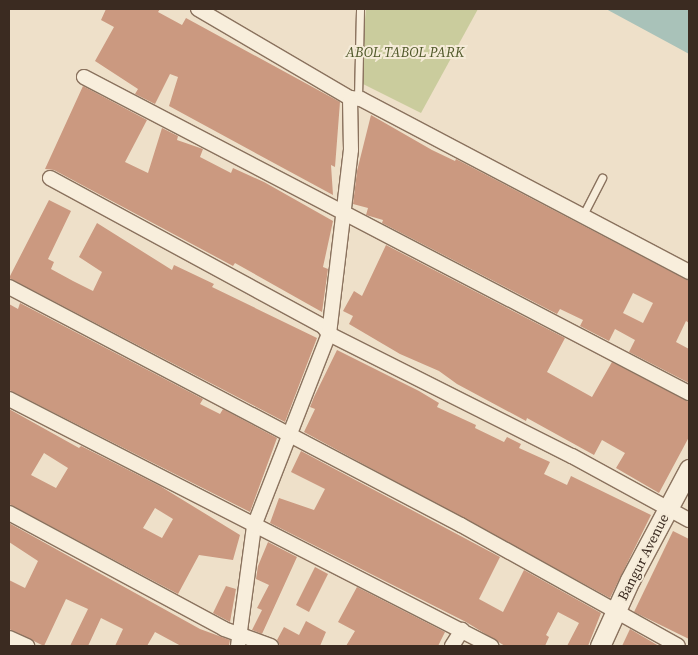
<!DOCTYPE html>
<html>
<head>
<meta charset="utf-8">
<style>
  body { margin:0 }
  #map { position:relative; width:698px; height:655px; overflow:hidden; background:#eee0c9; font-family:"Source Serif 4",serif }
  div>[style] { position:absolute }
  .green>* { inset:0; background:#cacc9d }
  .water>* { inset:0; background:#a9c2b9 }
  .building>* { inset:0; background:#cb9980 }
  .roads { filter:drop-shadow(1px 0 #8a725e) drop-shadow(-1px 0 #8a725e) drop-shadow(0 1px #8a725e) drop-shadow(0 -1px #8a725e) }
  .lane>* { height:7px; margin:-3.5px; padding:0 3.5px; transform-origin:3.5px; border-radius:3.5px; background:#f8eedc }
  .street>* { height:14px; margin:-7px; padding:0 7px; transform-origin:7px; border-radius:7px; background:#f8eedc }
  .secondary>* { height:19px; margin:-9.5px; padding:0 9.5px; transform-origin:9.5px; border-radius:9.5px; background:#f8eedc }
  span { translate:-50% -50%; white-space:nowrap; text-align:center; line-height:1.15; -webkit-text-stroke:4px #f5ebd8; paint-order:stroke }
  .park-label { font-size:14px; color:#4e5728; font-style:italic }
  .street-label { font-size:14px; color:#3b2b21 }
  .frame { position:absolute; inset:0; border:10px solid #3b2b21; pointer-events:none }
</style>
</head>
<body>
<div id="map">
  <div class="green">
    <i style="clip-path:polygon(366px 9px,478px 9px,421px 113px,359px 82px)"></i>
  </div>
  <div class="water">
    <i style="clip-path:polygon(606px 9px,689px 9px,689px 54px,680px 49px)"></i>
  </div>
  <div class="building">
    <i style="clip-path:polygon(106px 9px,160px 9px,158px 12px,182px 25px,186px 18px,340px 102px,335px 167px,331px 165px,333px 195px,169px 106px,178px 77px,170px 74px,155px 104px,135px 94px,138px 89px,95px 61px,114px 27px,101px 20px)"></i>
    <i style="clip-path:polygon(83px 86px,147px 120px,125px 162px,148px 173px,162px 128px,178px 136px,177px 140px,203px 149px,200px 157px,231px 173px,233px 168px,264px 182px,333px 221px,323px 267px,328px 269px,322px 312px,235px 263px,233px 266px,54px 170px,45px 169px)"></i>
    <i style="clip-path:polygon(evenodd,371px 115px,432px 150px,455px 161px,456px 159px,689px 281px,689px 323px,686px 321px,676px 342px,689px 349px,689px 383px,629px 352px,635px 340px,615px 329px,609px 341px,580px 326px,583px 320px,560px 309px,557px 314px,382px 223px,383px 220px,366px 215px,368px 208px,353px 204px,357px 171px,371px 115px,633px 293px,653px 303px,643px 323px,623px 313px,633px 293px)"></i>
    <i style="clip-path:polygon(49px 200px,71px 211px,48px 259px,54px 262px,51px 269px,73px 281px,93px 291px,102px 272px,79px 257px,97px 223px,172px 270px,174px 265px,193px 274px,214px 284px,212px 287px,317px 338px,285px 422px,9px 278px)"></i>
    <i style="clip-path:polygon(386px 245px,565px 338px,547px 372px,592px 397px,612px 362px,689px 402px,689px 437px,659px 493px,616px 468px,625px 453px,602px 440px,594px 455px,527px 418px,526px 421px,457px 384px,439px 371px,400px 354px,349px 324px,353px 316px,343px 311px,354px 291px,362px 296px)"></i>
    <i style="clip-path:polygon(20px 303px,203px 399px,200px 404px,220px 414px,223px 409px,277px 438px,250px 512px,9px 390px,9px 304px,18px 309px)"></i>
    <i style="clip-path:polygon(337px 350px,419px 391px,439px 403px,437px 407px,476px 425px,475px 428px,504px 442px,507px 437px,521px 444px,519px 448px,550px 462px,544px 474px,567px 485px,571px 476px,651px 515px,610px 598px,304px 432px,315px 409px,310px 407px,314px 397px)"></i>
    <i style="clip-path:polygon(evenodd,9px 409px,79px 448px,81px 446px,160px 486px,240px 535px,233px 560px,199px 555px,178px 594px,9px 504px,9px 409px,44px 453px,68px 468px,56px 488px,31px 475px,44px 453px,9px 409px,155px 508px,173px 519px,162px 538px,143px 528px,155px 508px)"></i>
    <i style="clip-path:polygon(301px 451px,500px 557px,479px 599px,503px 612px,524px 570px,601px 613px,588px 646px,567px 646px,579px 623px,558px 612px,546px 635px,549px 637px,545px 646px,505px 646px,466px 622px,270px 523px,279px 498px,314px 510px,325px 489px,291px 472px)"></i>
    <i style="clip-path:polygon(9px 523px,200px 629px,230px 640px,229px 646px,181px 646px,155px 632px,147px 646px,115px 646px,123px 629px,101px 618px,88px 646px,70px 646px,88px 609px,66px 599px,44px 646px,9px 629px,9px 580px,25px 588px,38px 561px,9px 542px)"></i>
    <i style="clip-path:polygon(673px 531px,689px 539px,689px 639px,634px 612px)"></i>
    <i style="clip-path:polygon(268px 542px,297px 557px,262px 634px,252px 630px,262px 610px,257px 608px,269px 585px,256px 579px,258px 566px)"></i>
    <i style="clip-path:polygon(315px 567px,328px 574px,309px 612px,296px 605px)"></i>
    <i style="clip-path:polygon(226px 586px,236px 589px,230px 622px,213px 613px)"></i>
    <i style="clip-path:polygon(357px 587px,445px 632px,438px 646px,346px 646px,355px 631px,338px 622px)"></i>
    <i style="clip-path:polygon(306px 621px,326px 632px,320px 646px,280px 646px,277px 640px,284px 627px,299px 635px)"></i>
    <i style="clip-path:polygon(630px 629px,659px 646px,622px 646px)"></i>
  </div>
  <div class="roads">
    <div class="lane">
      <i style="left:358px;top:98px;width:89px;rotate:-88.7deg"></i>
      <i style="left:583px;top:215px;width:42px;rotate:-62.8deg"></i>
    </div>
    <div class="street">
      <i style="left:198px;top:9px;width:176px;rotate:30.4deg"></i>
      <i style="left:84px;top:77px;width:683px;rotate:27.58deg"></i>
      <i style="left:50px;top:178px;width:311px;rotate:28.5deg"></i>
      <i style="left:323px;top:326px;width:10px;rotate:53deg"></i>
      <i style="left:329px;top:334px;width:272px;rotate:26.7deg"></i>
      <i style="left:572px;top:456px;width:133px;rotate:28.7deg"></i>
      <i style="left:9px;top:287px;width:511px;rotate:27.77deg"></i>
      <i style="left:461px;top:525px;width:248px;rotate:29.1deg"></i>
      <i style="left:9px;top:399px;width:542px;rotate:27.13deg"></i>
      <i style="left:9px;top:513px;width:244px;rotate:28.3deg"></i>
      <i style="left:224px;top:629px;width:50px;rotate:19.9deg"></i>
      <i style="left:9px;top:638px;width:20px;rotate:24deg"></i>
      <i style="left:238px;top:646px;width:121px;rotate:-82.4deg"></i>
      <i style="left:254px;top:526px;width:206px;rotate:-68.7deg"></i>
      <i style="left:329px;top:334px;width:185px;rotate:-83.2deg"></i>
      <i style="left:351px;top:150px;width:52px;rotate:-91.1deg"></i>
      <i style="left:350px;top:98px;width:11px;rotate:5deg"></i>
      <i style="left:361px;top:99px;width:371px;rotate:27.8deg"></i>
      <i style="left:452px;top:646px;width:19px;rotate:-58deg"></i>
    </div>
    <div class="secondary">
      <i style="left:600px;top:646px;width:72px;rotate:-65.6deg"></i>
      <i style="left:630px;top:580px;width:126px;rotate:-62deg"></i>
    </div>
  </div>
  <div class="park-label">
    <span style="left:405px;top:52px">ABOL TABOL PARK</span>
  </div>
  <div class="street-label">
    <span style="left:643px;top:557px;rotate:-63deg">Bangur Avenue</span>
  </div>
  <div class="frame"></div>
</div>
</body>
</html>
